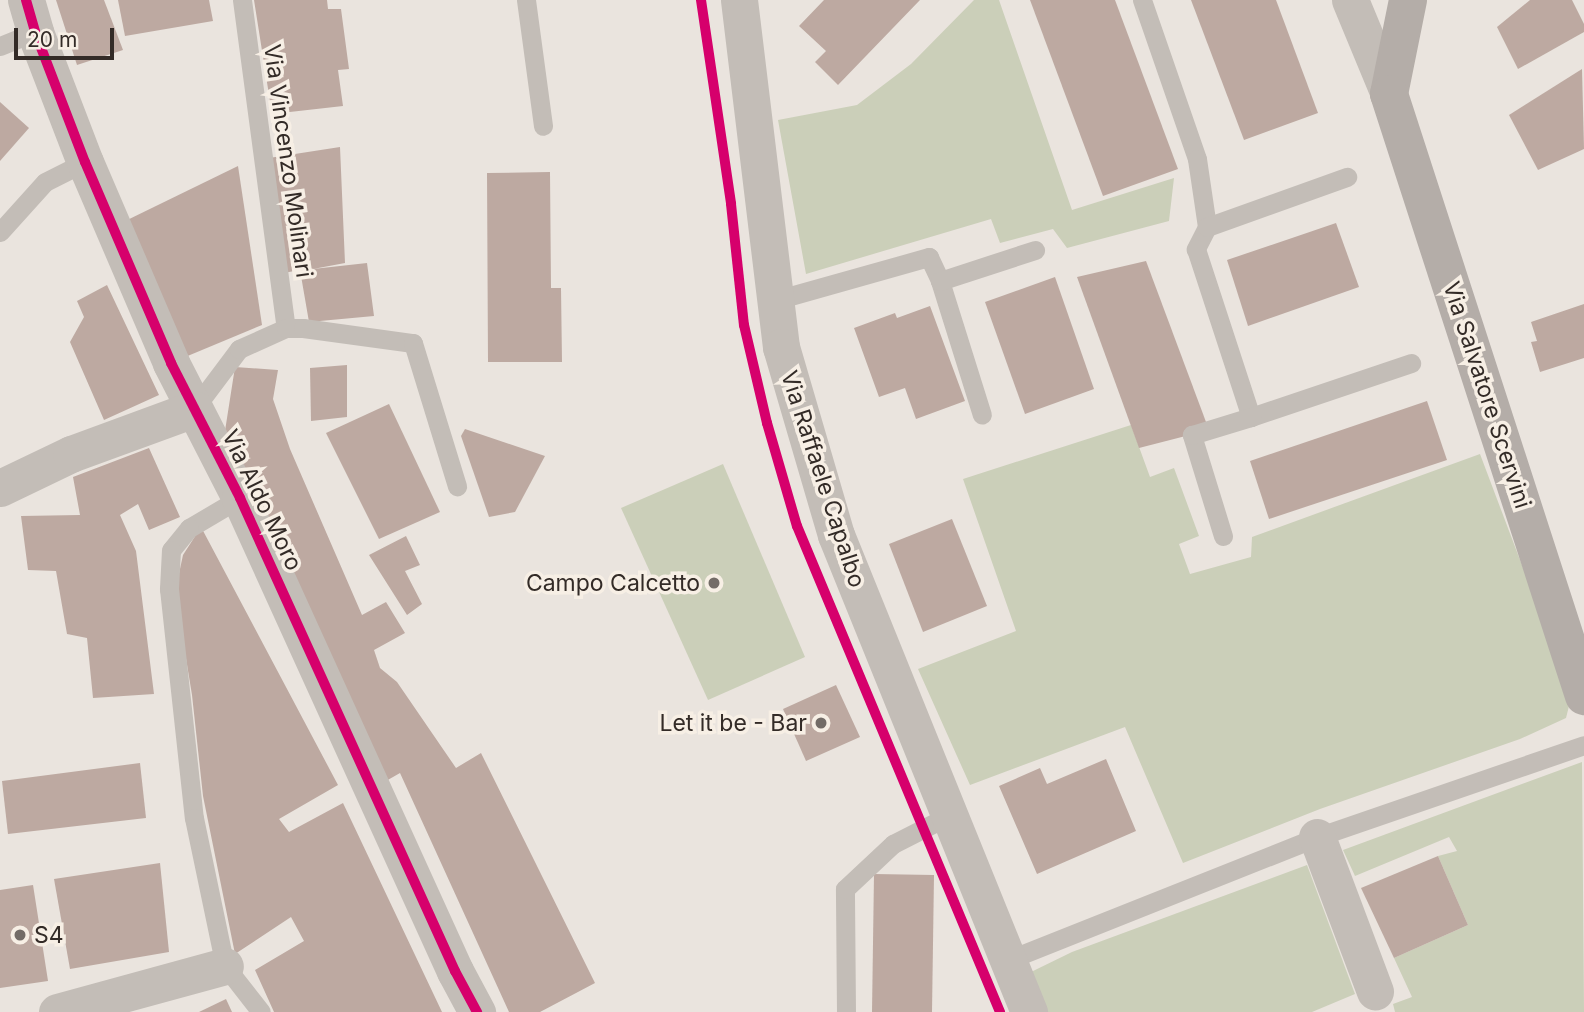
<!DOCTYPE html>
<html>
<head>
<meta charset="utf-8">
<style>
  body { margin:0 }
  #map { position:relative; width:1584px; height:1012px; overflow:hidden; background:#eae4de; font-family:Inter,sans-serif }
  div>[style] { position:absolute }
  .green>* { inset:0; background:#cbcfb9 }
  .building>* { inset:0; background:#bda9a1 }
  .lane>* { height:19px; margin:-9.5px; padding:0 9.5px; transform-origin:9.5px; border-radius:9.5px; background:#c3bdb7 }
  .street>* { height:37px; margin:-18.5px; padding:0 18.5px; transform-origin:18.5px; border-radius:18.5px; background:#c3bdb7 }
  .secondary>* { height:38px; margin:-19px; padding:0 19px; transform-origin:19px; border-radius:19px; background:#b4ada8 }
  .cycleway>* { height:10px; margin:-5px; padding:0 5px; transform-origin:5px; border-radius:5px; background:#d6006c }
  .dots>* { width:19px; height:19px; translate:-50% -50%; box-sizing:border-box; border:4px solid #f7efe5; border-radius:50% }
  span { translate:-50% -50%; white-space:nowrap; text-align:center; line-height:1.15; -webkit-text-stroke:7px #f7efe5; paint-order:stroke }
  .street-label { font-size:23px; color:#332b27 }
  .poi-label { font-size:23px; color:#332b27 }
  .right { translate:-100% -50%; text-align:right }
  .left { translate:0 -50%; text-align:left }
  .scale { position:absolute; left:14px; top:28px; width:100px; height:32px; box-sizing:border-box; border:4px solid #332b27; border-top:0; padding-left:9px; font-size:21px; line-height:24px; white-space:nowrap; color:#332b27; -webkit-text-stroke:5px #f7efe5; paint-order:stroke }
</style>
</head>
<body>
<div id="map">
  <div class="green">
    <i style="clip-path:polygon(974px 0,999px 0,1072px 210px,1174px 178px,1169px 221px,1067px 248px,1053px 229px,1000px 243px,991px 219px,806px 274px,778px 120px,857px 105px,911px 64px)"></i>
    <i style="clip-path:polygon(1131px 425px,1150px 477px,1174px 468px,1199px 536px,1179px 544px,1190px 574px,1251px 557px,1252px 537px,1480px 454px,1557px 658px,1569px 706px,1566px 718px,1520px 739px,1320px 809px,1183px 863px,1125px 727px,970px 785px,918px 669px,1016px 631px,963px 479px)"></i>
    <i style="clip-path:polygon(723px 464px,805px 657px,708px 700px,621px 508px)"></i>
    <i style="clip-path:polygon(1582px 762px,1584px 1012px,1395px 1012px,1393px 1004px,1412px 997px,1394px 958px,1468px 925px,1438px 856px,1457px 851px,1449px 837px,1355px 876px,1343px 850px)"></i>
    <i style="clip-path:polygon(1307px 865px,1355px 994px,1312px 1012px,1047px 1012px,1031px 972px,1072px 952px)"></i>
  </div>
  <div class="building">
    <i style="clip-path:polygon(56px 0,104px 0,123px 50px,77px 65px)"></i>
    <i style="clip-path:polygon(118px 0,209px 0,213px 21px,125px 36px)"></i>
    <i style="clip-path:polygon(254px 0,327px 0,328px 9px,341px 9px,349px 69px,338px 70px,343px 106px,272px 114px)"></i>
    <i style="clip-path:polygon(824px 0,920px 0,838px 85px,815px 62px,826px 51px,799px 26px)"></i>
    <i style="clip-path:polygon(1030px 0,1115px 0,1178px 169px,1103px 196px)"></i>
    <i style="clip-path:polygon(1191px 0,1276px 0,1318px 113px,1244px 140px)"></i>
    <i style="clip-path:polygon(1530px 0,1572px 0,1584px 24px,1584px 32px,1518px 69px,1497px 27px)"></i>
    <i style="clip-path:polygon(1582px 69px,1584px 149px,1538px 170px,1509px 115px)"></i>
    <i style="clip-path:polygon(0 102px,29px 128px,0 161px)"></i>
    <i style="clip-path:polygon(340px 147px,345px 263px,313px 269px,367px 263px,374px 316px,309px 322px,300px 270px,278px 274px,269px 158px)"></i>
    <i style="clip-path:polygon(238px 166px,262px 325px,178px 360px,117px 225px)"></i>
    <i style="clip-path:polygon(550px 172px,551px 288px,561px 288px,562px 362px,488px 362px,487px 173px)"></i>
    <i style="clip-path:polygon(1336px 223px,1359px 287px,1248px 326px,1227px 260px)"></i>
    <i style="clip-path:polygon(1146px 261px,1209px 430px,1139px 448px,1077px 277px)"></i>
    <i style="clip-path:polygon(1055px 277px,1094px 389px,1025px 414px,985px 302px)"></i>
    <i style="clip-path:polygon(107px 285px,159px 395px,104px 420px,70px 342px,84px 317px,77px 301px)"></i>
    <i style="clip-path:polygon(1584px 304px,1584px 358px,1540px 372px,1531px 342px,1537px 341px,1531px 322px)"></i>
    <i style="clip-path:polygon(930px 306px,965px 401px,916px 419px,905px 388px,879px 397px,854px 328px,895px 313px,897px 318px)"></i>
    <i style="clip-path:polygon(347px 365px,347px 417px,311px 421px,310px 368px)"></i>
    <i style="clip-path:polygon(235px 367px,278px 370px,273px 399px,290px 449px,362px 615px,386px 602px,405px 633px,374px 650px,380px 668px,397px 682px,456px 768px,481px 753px,595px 983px,540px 1012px,509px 1012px,400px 773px,379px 785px,222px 450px)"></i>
    <i style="clip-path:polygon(1427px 401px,1447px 460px,1269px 519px,1250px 461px)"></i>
    <i style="clip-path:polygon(389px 404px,440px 512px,379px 539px,326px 433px)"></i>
    <i style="clip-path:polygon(465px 429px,545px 456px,515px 512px,489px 517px,461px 436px)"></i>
    <i style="clip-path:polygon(149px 448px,180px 517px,149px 530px,138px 504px,120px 515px,136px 551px,154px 694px,93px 698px,87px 638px,67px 634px,56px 571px,28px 570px,21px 516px,80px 515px,73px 477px)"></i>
    <i style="clip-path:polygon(952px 519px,987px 606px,923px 632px,889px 544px)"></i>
    <i style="clip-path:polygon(201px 527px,338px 785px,279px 819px,289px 832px,343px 803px,442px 1012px,274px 1012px,255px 970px,304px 941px,291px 917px,235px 954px,203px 796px,192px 695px,175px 592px,183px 555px)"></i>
    <i style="clip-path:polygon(406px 536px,420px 565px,405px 571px,422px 604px,407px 615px,369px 555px)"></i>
    <i style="clip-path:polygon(836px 685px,860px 737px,806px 761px,783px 709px)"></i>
    <i style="clip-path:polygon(1106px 759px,1136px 831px,1037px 874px,999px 786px,1040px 768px,1047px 784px)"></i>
    <i style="clip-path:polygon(140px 763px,146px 818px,8px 834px,2px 781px)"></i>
    <i style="clip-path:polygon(1438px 856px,1468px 925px,1394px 958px,1361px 888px)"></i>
    <i style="clip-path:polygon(160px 863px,169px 952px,70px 969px,54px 879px)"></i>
    <i style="clip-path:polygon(874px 874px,934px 875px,932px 1012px,872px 1012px)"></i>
    <i style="clip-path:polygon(33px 885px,48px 981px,0 988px,0 890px)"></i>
    <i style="clip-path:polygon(226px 999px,232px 1012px,199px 1012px)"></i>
  </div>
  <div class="lane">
    <i style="left:242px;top:0;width:331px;rotate:82.4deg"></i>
    <i style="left:526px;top:0;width:127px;rotate:82.3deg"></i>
    <i style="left:1142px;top:0;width:168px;rotate:70.9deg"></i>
    <i style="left:1197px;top:159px;width:69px;rotate:81.6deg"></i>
    <i style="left:1207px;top:227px;width:25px;rotate:117deg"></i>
    <i style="left:1196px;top:249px;width:177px;rotate:71.9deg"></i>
    <i style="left:1251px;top:417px;width:169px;rotate:-18.6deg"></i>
    <i style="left:0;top:46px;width:38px;rotate:-22deg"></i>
    <i style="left:1207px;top:227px;width:149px;rotate:-19.7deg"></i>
    <i style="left:0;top:232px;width:67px;rotate:-48deg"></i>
    <i style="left:45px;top:182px;width:45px;rotate:-26.6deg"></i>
    <i style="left:940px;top:281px;width:140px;rotate:72.6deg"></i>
    <i style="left:776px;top:300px;width:159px;rotate:-15.7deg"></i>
    <i style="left:929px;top:257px;width:26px;rotate:65deg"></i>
    <i style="left:940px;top:281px;width:100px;rotate:-18.1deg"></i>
    <i style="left:194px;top:409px;width:75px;rotate:-53.1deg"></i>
    <i style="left:239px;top:349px;width:51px;rotate:-24.1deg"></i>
    <i style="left:286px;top:328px;width:17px"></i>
    <i style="left:303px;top:328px;width:111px;rotate:7.8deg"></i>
    <i style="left:413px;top:343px;width:150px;rotate:72.9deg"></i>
    <i style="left:240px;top:498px;width:59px;rotate:149.5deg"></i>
    <i style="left:189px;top:528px;width:28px;rotate:129deg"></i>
    <i style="left:171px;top:550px;width:39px;rotate:93deg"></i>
    <i style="left:169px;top:589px;width:230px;rotate:83.8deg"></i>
    <i style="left:194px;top:818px;width:151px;rotate:78.2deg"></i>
    <i style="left:225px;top:966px;width:58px;rotate:52deg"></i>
    <i style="left:1223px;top:536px;width:106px;rotate:-107.1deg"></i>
    <i style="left:1192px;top:435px;width:62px;rotate:-17deg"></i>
    <i style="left:1008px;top:960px;width:333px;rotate:-21.7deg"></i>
    <i style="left:1317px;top:837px;width:282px;rotate:-19deg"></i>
    <i style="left:846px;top:1012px;width:123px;rotate:-90.5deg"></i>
    <i style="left:845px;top:889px;width:66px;rotate:-43.2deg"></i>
    <i style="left:893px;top:844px;width:64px;rotate:-27deg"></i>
  </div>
  <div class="street">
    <i style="left:26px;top:0;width:33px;rotate:74deg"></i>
    <i style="left:35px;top:32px;width:139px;rotate:69deg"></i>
    <i style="left:85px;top:162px;width:219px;rotate:66.8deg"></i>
    <i style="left:171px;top:363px;width:152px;rotate:62.9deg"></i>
    <i style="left:240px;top:498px;width:520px;rotate:65.56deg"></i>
    <i style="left:455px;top:971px;width:47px;rotate:61.8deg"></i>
    <i style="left:739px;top:0;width:350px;rotate:83.1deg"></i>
    <i style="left:781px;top:347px;width:196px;rotate:73.7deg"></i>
    <i style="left:836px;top:535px;width:515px;rotate:67.97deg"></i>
    <i style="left:1350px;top:0;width:102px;rotate:67.5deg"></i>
    <i style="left:0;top:488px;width:79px;rotate:-25.6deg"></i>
    <i style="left:71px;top:454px;width:131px;rotate:-20.1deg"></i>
    <i style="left:1317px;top:837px;width:165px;rotate:69.4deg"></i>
    <i style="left:57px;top:1012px;width:174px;rotate:-15.3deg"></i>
  </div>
  <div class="secondary">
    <i style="left:1408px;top:0;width:96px;rotate:101.4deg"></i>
    <i style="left:1389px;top:94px;width:633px;rotate:72.05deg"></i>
  </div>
  <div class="cycleway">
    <i style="left:26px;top:0;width:33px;rotate:74deg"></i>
    <i style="left:35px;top:32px;width:139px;rotate:69deg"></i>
    <i style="left:85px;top:162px;width:219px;rotate:66.8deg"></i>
    <i style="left:171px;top:363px;width:152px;rotate:62.9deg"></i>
    <i style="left:240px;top:498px;width:520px;rotate:65.56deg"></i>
    <i style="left:455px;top:971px;width:47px;rotate:61.8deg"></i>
    <i style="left:701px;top:0;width:206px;rotate:81.6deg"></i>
    <i style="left:731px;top:204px;width:122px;rotate:83.9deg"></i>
    <i style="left:744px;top:325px;width:101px;rotate:76.8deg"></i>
    <i style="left:767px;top:423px;width:107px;rotate:73.8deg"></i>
    <i style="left:797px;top:526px;width:527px;rotate:67.33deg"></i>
  </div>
  <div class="dots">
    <i style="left:714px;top:583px;background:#736c67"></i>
    <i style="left:821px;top:723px;background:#736c67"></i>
    <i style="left:20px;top:935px;background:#736c67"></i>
  </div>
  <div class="street-label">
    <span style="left:288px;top:161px;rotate:82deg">Via Vincenzo Molinari</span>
    <span style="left:1487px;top:395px;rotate:72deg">Via Salvatore Scervini</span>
    <span style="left:823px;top:479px;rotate:72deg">Via Raffaele Capalbo</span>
    <span style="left:262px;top:500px;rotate:64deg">Via Aldo Moro</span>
  </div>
  <div class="poi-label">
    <span class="right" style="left:700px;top:583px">Campo Calcetto</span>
    <span class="right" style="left:807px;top:723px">Let it be - Bar</span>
    <span class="left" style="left:34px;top:935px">S4</span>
  </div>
  <div class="scale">20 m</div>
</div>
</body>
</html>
